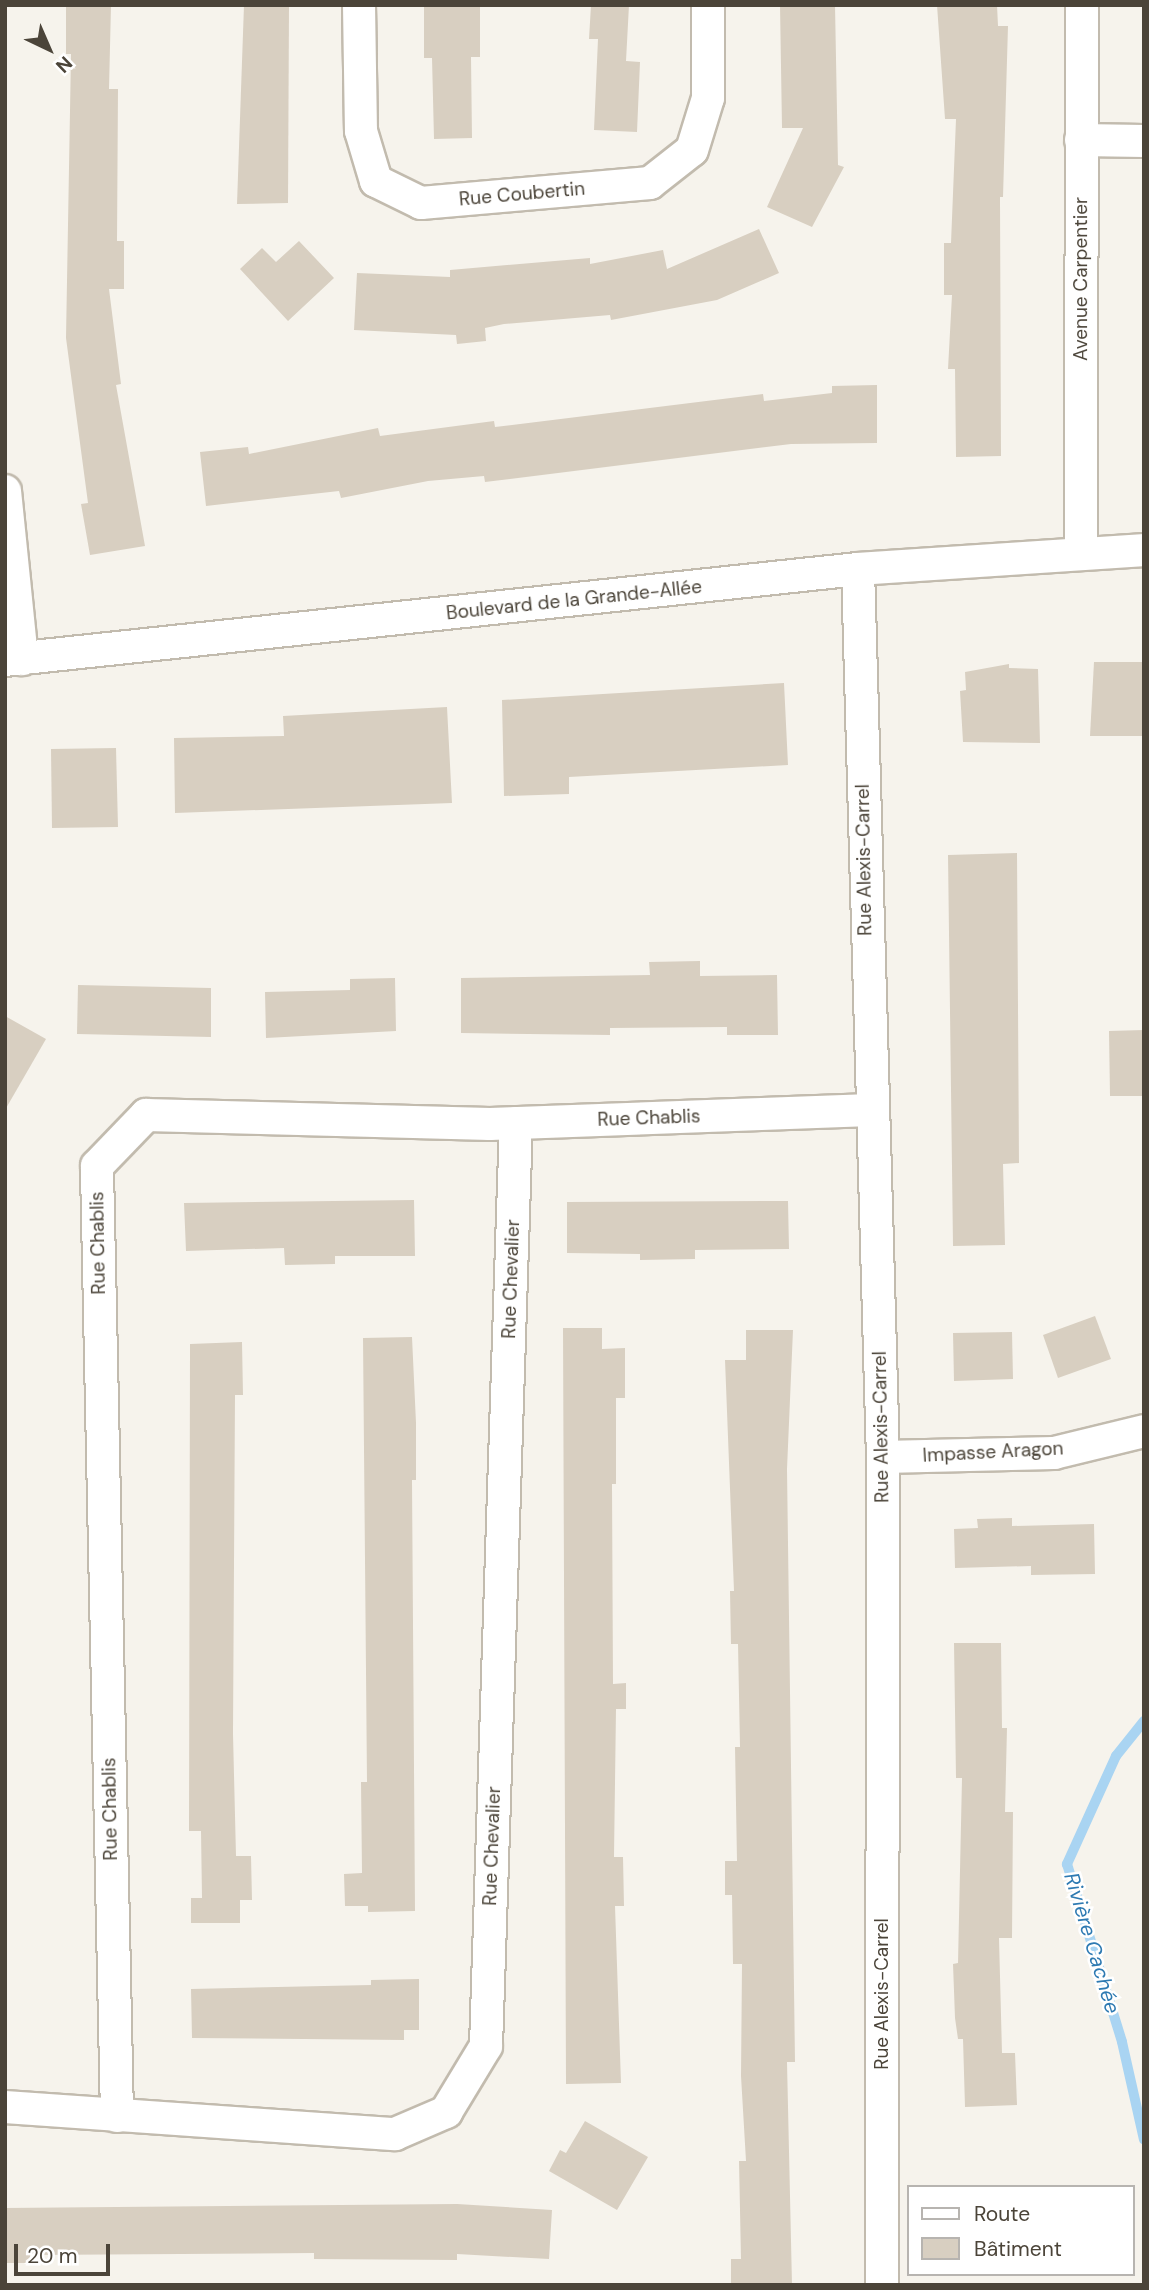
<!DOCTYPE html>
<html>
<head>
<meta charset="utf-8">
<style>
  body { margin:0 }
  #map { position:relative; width:1149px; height:2290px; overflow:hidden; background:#f6f3ec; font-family:"DM Sans",sans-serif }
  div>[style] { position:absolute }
  .stream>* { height:10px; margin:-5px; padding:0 5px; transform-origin:5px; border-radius:5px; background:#a9d4f2 }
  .building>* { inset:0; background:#d8cfc1 }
  .roads { filter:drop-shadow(2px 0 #c2bbae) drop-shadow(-2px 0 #c2bbae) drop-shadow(0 2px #c2bbae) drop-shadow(0 -2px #c2bbae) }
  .minor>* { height:32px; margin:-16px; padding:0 16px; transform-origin:16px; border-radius:16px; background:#fff }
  span { translate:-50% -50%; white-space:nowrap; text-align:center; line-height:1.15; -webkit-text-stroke:5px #fff; paint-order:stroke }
  .street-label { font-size:19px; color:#4b4439 }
  .water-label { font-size:21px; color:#2e7ab2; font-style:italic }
  .frame { position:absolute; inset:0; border:7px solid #4b4439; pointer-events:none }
  .legend { position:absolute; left:907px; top:2185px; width:228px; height:91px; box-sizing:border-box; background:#fff; border:2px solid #b7b4b0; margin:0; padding:9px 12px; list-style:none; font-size:21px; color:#4b4439 }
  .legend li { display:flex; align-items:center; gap:14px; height:35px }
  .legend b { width:35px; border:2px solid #b7b4b0 }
  .north { position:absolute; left:14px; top:14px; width:70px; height:70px; -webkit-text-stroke:5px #fff; paint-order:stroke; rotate:136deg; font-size:19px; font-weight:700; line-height:28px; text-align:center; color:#4b4439 }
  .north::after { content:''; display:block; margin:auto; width:24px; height:32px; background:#4b4439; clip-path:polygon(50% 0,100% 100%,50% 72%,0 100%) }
  .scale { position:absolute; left:14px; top:2244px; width:96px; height:32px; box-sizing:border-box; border:4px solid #4b4439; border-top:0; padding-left:9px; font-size:21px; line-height:24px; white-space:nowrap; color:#4b4439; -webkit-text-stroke:5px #fff; paint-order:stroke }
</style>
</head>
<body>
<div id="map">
  <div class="stream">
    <i style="left:1144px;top:1721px;width:45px;rotate:128.7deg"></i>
    <i style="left:1116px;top:1756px;width:119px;rotate:114.4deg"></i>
    <i style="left:1067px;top:1864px;width:186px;rotate:72.8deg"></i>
    <i style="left:1122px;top:2042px;width:100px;rotate:77.3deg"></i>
  </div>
  <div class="building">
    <i style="clip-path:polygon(66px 5px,111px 5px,109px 89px,118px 89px,117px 241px,124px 241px,124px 289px,109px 289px,121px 384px,116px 385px,145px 546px,90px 555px,81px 504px,88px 503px,66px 338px,71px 54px,66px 54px)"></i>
    <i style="clip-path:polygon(244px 5px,289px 5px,288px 203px,237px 204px)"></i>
    <i style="clip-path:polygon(424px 5px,480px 5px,480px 57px,471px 57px,472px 138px,434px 139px,432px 58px,424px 58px)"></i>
    <i style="clip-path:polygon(591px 5px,629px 5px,626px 61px,640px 62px,637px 132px,594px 130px,598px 39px,589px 39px)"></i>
    <i style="clip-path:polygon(780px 5px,835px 5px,838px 165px,844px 167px,812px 227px,767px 207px,803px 128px,782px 128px)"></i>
    <i style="clip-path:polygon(937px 5px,997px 5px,998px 26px,1008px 26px,1003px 197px,1000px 197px,1001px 456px,956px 457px,955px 369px,948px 369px,952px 295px,944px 295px,944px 243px,951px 243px,956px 119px,945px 119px)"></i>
    <i style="clip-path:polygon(759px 229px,779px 273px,717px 300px,611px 320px,610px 315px,504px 324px,485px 328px,486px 341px,457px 344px,456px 335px,354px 330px,357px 273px,450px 277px,450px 270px,590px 258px,590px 264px,663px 250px,667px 269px)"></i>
    <i style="clip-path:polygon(299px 241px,334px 278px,288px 321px,240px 269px,262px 248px,276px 262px)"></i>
    <i style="clip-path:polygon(877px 385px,877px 443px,791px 444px,485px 482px,484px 476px,428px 481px,341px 498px,339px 491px,206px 506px,200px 452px,248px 447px,249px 454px,378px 428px,380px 436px,494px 421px,495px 427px,763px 394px,764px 401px,832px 393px,832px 386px)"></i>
    <i style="clip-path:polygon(1094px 662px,1144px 662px,1144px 736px,1090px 736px)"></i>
    <i style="clip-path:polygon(1009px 664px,1009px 668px,1038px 669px,1040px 743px,963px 742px,960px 691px,966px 690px,965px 672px)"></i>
    <i style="clip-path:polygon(784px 683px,788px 765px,569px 777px,569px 794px,504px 796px,502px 700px)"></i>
    <i style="clip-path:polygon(447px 707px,452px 803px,175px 813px,174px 738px,284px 736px,283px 716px)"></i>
    <i style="clip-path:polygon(116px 748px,118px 827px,52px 828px,51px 749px)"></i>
    <i style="clip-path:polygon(1017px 853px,1019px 1163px,1003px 1164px,1005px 1245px,953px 1246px,948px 855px)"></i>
    <i style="clip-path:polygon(700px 961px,700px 976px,777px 975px,778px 1035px,727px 1035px,727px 1027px,610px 1028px,610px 1035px,461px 1033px,461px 978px,650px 975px,649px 962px)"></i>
    <i style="clip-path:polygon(395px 978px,396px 1031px,266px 1038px,265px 992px,350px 990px,350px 979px)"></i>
    <i style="clip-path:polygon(78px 985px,211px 988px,211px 1037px,77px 1034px)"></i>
    <i style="clip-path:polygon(5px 1016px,46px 1039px,5px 1110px)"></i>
    <i style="clip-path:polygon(1144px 1030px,1144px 1096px,1110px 1096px,1109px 1031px)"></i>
    <i style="clip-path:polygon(414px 1200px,415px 1256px,335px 1256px,335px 1264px,285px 1265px,284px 1248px,186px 1251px,184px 1203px)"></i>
    <i style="clip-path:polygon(788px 1201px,789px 1249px,695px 1250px,695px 1259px,640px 1260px,640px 1254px,567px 1253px,567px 1202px)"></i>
    <i style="clip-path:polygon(1095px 1316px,1111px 1359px,1058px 1378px,1043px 1335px)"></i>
    <i style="clip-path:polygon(563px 1328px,602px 1328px,602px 1349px,625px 1348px,625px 1398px,616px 1398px,616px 1484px,612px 1484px,613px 1684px,626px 1683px,626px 1709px,616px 1709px,614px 1857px,623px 1857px,624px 1906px,615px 1906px,621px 2083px,566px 2084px)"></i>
    <i style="clip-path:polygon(746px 1330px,793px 1330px,787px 1469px,795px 2062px,787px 2062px,792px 2285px,731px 2285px,731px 2259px,741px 2259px,739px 2161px,746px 2161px,741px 2076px,742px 1964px,733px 1964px,732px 1895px,725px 1895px,725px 1861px,737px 1861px,735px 1747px,740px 1747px,738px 1644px,731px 1644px,730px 1591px,734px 1591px,725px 1360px,746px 1360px)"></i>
    <i style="clip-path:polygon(1012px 1332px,1013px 1379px,954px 1381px,953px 1333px)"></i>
    <i style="clip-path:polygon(412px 1337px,416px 1423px,416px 1480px,412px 1480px,415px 1911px,368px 1912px,368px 1906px,345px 1906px,344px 1874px,362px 1873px,361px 1782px,367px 1782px,363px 1338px)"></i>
    <i style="clip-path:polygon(242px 1342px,243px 1395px,235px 1395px,233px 1734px,236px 1856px,251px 1856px,252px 1900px,240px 1900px,240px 1923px,191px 1923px,191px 1898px,202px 1898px,201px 1831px,189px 1831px,190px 1344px)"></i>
    <i style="clip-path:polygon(1012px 1518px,1012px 1526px,1094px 1524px,1095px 1574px,1031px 1575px,1031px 1566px,955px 1568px,954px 1529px,978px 1528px,977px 1519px)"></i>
    <i style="clip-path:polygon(954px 1643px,1001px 1643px,1002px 1728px,1007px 1728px,1005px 1812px,1013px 1812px,1012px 1938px,999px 1938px,1002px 2053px,1015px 2053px,1017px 2105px,965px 2107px,963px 2039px,958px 2039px,955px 2018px,953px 1964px,958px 1963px,962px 1778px,956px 1778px)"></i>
    <i style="clip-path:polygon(419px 1979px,419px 2030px,404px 2030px,404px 2040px,192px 2038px,191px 1989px,371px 1985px,371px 1980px)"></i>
    <i style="clip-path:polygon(585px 2121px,648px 2157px,617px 2210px,549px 2171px,560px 2150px,566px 2153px)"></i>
    <i style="clip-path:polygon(457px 2204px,552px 2210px,549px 2259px,457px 2254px,457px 2260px,314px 2259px,314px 2253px,30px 2255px,30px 2263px,5px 2263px,5px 2208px)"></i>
  </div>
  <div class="roads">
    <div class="minor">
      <i style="left:359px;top:5px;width:126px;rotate:89.1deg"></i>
      <i style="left:361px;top:131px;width:52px;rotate:73.3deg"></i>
      <i style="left:376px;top:181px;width:50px;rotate:26.1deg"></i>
      <i style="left:421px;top:203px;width:230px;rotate:-5deg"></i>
      <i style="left:650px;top:183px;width:53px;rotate:-38.2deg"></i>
      <i style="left:692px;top:150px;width:54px;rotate:-72.9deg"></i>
      <i style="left:708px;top:98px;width:93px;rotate:-90deg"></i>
      <i style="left:1081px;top:140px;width:63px;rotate:0.9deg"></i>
      <i style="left:5px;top:491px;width:169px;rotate:84.2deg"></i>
      <i style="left:1081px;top:553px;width:548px;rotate:-89.9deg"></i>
      <i style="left:858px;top:569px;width:888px;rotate:88.39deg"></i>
      <i style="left:883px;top:1457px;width:828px;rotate:90.07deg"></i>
      <i style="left:5px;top:660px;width:858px;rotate:-6.09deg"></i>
      <i style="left:858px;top:569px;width:287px;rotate:-3.8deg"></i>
      <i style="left:883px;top:1457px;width:171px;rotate:-1.3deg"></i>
      <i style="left:1054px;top:1453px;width:93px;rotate:-13.7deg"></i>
      <i style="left:5px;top:2107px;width:391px;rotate:4deg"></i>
      <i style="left:395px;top:2134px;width:56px;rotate:-23.3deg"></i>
      <i style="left:446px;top:2112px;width:77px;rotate:-58.8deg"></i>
      <i style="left:486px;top:2046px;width:923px;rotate:-88.14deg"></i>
      <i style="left:117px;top:2116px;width:950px;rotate:-91.21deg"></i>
      <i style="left:97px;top:1166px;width:71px;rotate:-46.1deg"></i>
      <i style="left:146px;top:1115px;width:344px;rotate:1.5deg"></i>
      <i style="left:490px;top:1124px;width:381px;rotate:-2.1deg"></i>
    </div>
  </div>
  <div class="street-label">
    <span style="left:522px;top:194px;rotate:-5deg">Rue Coubertin</span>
    <span style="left:1081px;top:279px;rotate:-90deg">Avenue Carpentier</span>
    <span style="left:574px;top:600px;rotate:-6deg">Boulevard de la Grande-Allée</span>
    <span style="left:864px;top:860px;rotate:-91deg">Rue Alexis-Carrel</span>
    <span style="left:649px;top:1118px;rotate:-2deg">Rue Chablis</span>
    <span style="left:98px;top:1243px;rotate:-91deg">Rue Chablis</span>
    <span style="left:511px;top:1279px;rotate:-88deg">Rue Chevalier</span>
    <span style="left:881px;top:1427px;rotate:-91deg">Rue Alexis-Carrel</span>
    <span style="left:993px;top:1452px;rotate:-3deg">Impasse Aragon</span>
    <span style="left:110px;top:1809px;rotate:-91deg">Rue Chablis</span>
    <span style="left:492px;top:1846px;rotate:-88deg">Rue Chevalier</span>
    <span style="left:882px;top:1994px;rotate:-90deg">Rue Alexis-Carrel</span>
  </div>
  <div class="water-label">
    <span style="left:1092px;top:1943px;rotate:73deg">Rivière Cachée</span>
  </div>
  <div class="frame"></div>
  <ul class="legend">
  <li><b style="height:9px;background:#fff"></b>Route</li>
  <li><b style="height:19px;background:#d8cfc1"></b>Bâtiment</li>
  </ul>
  <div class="north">N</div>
  <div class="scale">20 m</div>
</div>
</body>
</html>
